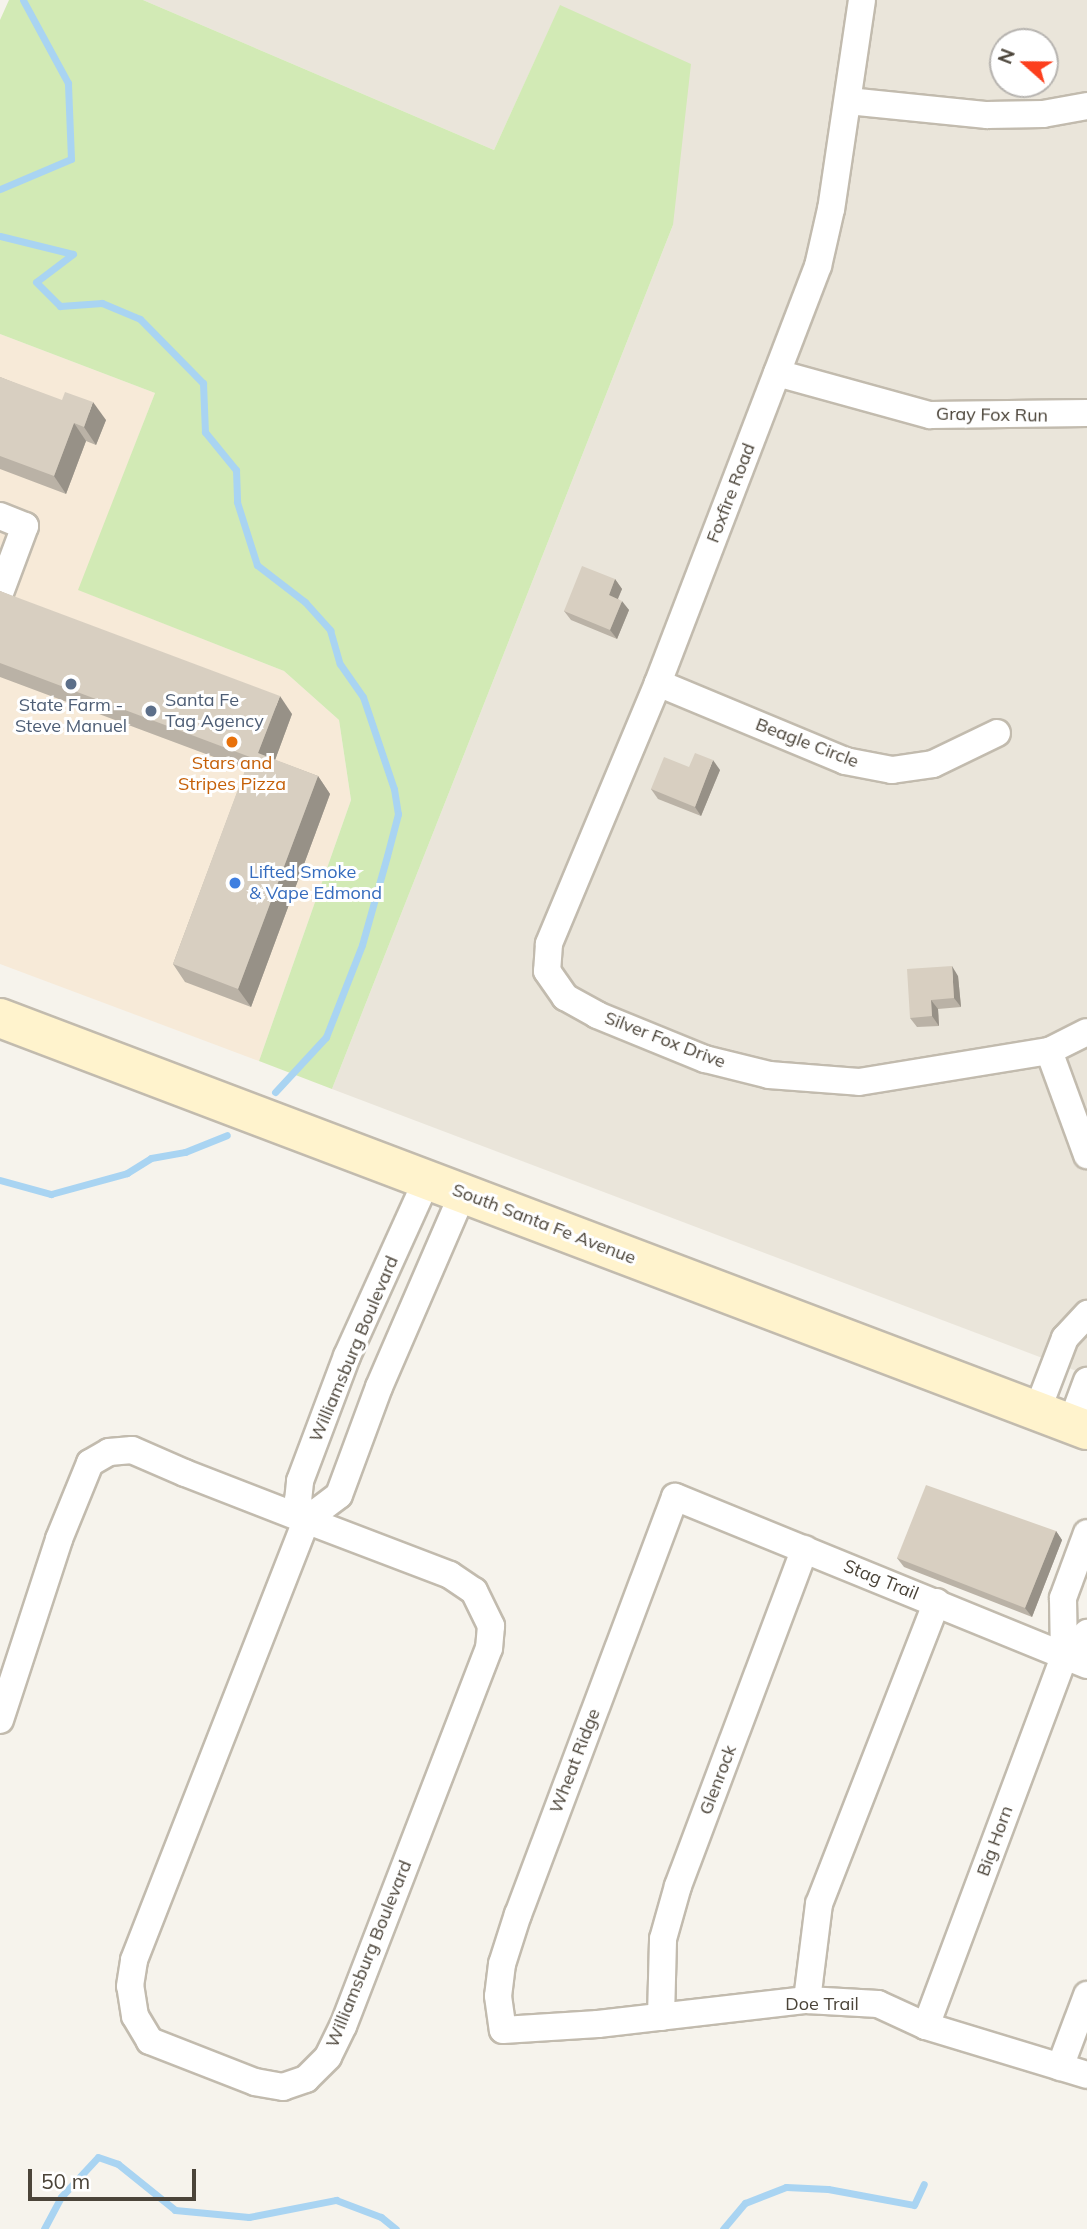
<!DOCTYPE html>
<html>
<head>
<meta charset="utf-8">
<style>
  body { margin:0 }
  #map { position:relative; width:1087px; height:2229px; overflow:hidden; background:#f6f3ec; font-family:Mulish,sans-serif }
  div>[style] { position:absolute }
  .residential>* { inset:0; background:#eae5da }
  .commercial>* { inset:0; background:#f7ead8 }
  .green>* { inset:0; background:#d2eab5 }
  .stream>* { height:7px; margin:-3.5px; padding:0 3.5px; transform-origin:3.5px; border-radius:3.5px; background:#a9d4f2 }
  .roads { filter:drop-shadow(2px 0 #c2bbae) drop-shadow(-2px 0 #c2bbae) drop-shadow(0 2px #c2bbae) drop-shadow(0 -2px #c2bbae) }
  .minor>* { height:26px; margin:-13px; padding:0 13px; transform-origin:13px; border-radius:13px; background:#fff }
  .secondary>* { height:38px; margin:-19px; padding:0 19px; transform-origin:19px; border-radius:19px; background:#fff3cd }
  .wall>* { inset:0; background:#bab2a6 }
  .shaded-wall>* { inset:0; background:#979187 }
  .building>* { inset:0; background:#d8cfc1 }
  .dots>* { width:19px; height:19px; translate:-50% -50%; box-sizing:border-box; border:4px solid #fff; border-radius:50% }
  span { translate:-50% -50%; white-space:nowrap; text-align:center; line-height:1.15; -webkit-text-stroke:6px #fff; paint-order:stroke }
  .street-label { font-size:18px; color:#4b4439 }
  .service-label { font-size:18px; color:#4e5e75 }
  .left { translate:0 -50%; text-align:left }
  .food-label { font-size:18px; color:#c56008 }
  .shop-label { font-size:18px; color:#366cbe }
  .north { position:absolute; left:989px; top:28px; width:70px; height:70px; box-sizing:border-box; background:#fff; border:2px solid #b7b4b0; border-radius:50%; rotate:291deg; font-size:19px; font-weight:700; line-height:28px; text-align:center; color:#4b4439 }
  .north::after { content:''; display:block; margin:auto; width:24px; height:32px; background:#fc3f1d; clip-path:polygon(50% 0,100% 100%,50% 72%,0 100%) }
  .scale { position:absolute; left:28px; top:2169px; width:168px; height:32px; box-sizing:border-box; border:4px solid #4b4439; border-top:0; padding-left:9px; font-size:21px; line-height:24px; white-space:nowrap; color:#4b4439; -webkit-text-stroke:5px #fff; paint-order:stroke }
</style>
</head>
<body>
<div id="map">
  <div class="residential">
    <i style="clip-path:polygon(evenodd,143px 0,1087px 0,1087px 1375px,332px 1089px,673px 225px,560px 6px,494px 150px,143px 0,1003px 42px,1045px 42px,1045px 84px,1003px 84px,1003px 42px)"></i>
  </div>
  <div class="commercial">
    <i style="clip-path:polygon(0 334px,155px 393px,79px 590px,284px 671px,339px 720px,351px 800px,259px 1061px,0 964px)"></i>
  </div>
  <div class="green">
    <i style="clip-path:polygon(9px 0,143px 0,494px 150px,560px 5px,691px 64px,673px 225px,332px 1089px,259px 1061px,351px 800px,339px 720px,284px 671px,78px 590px,155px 393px,0 334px,0 20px)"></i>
  </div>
  <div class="stream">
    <i style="left:0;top:189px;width:77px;rotate:-22.9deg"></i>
    <i style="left:71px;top:159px;width:76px;rotate:-92.3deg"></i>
    <i style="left:68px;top:83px;width:94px;rotate:-118.5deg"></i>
    <i style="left:0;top:236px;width:75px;rotate:13.9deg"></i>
    <i style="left:73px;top:254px;width:46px;rotate:142.9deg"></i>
    <i style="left:36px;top:282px;width:34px;rotate:45deg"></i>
    <i style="left:60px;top:306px;width:42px;rotate:-4.1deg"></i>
    <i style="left:102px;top:303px;width:41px;rotate:22.8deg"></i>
    <i style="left:140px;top:319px;width:90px;rotate:45.5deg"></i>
    <i style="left:203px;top:383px;width:49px;rotate:87.7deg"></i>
    <i style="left:205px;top:432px;width:49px;rotate:50.8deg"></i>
    <i style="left:236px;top:470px;width:32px;rotate:88deg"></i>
    <i style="left:237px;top:502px;width:66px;rotate:72.4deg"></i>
    <i style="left:257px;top:565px;width:61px;rotate:37.6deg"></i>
    <i style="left:305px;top:602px;width:38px;rotate:48deg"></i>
    <i style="left:330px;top:630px;width:35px;rotate:74deg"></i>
    <i style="left:340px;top:664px;width:40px;rotate:55.1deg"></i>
    <i style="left:363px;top:697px;width:97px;rotate:71.4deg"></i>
    <i style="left:394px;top:789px;width:25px;rotate:81deg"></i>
    <i style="left:398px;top:814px;width:43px;rotate:104.7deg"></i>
    <i style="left:387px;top:856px;width:92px;rotate:105.7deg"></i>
    <i style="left:362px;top:945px;width:99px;rotate:111.4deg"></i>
    <i style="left:326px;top:1037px;width:75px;rotate:132.8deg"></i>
    <i style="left:0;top:1180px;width:53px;rotate:15.4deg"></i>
    <i style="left:51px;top:1194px;width:79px;rotate:-15.4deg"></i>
    <i style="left:127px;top:1173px;width:28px;rotate:-32deg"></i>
    <i style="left:151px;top:1158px;width:35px;rotate:-10deg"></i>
    <i style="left:185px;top:1152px;width:45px;rotate:-22deg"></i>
    <i style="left:44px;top:2229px;width:36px;rotate:-62deg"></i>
    <i style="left:61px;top:2197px;width:54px;rotate:-47.2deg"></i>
    <i style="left:98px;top:2157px;width:21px;rotate:19deg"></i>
    <i style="left:118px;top:2164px;width:73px;rotate:38.9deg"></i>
    <i style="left:175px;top:2210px;width:74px;rotate:5.4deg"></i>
    <i style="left:249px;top:2217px;width:89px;rotate:-11.1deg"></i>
    <i style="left:336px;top:2200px;width:48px;rotate:20.7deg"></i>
    <i style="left:381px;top:2217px;width:19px;rotate:39deg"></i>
    <i style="left:723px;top:2229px;width:34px;rotate:-50deg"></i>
    <i style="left:745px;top:2203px;width:44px;rotate:-21.3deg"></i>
    <i style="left:786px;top:2187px;width:42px;rotate:2.7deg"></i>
    <i style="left:828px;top:2189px;width:87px;rotate:10.5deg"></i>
    <i style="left:914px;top:2205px;width:23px;rotate:-65deg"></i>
  </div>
  <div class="roads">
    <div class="minor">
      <i style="left:862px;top:0;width:211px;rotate:98.4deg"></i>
      <i style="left:831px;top:209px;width:58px;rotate:102.8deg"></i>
      <i style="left:818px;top:266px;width:447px;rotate:111deg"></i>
      <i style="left:658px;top:683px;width:283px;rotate:112.7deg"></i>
      <i style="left:549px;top:944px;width:27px;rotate:94deg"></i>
      <i style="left:547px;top:971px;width:32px;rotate:55deg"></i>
      <i style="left:565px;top:997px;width:37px;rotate:29deg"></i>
      <i style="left:597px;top:1015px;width:117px;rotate:22.2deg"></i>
      <i style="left:705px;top:1059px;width:66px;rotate:14deg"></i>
      <i style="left:769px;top:1075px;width:90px;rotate:4.4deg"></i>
      <i style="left:859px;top:1082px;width:193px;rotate:-9.3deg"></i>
      <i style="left:1049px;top:1051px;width:42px;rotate:-26.6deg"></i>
      <i style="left:848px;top:101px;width:140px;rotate:5.8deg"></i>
      <i style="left:987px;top:115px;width:56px;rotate:-1deg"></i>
      <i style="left:1043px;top:114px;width:45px;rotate:-10.3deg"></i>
      <i style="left:777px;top:373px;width:159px;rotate:15.4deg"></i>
      <i style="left:930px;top:415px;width:157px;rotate:-0.7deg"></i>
      <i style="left:0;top:516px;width:27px;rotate:22deg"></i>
      <i style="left:25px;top:526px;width:72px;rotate:110.5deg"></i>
      <i style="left:658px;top:683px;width:203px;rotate:22.6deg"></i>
      <i style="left:845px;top:761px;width:48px;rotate:10.8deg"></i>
      <i style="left:892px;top:770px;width:41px;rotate:-8.3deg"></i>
      <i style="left:933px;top:764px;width:71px;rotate:-25.8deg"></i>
      <i style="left:1049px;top:1051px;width:111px;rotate:69.9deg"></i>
      <i style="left:1037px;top:1411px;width:78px;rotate:-69deg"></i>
      <i style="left:1065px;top:1338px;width:33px;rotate:-47deg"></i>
      <i style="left:1071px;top:1424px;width:46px;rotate:-69.6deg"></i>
      <i style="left:306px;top:1520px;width:21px;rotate:-113deg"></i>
      <i style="left:298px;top:1501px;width:20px;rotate:-84deg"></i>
      <i style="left:300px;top:1481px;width:134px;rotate:-69.4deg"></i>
      <i style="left:347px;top:1356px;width:193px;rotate:-65.6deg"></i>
      <i style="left:1064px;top:1656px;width:33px;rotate:-45deg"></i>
      <i style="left:1087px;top:1665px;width:445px;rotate:-157.8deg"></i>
      <i style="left:675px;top:1497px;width:446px;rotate:110.6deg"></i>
      <i style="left:518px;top:1914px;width:52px;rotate:107.7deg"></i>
      <i style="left:502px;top:1964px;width:32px;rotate:97deg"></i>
      <i style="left:498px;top:1996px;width:34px;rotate:82deg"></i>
      <i style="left:503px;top:2030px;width:95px;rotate:-3.6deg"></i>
      <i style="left:598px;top:2024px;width:210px;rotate:-6.6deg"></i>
      <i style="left:807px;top:2000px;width:71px;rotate:3.2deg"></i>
      <i style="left:878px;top:2004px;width:53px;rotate:24.6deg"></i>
      <i style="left:926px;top:2026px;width:168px;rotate:16.9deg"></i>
      <i style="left:0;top:1720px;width:190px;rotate:-71.9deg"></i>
      <i style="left:59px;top:1539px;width:82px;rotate:-67.8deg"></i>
      <i style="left:90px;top:1463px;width:22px;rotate:-30deg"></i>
      <i style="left:109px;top:1452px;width:23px;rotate:-5deg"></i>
      <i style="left:132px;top:1450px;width:58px;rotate:23.5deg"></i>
      <i style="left:185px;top:1473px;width:130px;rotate:21.2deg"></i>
      <i style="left:306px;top:1520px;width:154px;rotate:20.9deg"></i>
      <i style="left:450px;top:1575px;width:29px;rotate:34deg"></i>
      <i style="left:474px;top:1591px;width:39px;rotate:64deg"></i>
      <i style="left:491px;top:1626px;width:22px;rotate:95deg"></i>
      <i style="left:489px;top:1648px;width:405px;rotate:111.1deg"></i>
      <i style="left:343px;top:2026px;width:34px;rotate:116deg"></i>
      <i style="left:328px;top:2057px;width:31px;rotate:135deg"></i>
      <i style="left:306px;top:2079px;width:24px;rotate:161deg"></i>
      <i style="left:283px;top:2087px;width:28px;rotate:-170deg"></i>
      <i style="left:255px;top:2082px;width:113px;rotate:-158.7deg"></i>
      <i style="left:150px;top:2041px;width:29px;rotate:-121deg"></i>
      <i style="left:135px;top:2016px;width:30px;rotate:-99deg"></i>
      <i style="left:130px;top:1986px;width:26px;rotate:-81deg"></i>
      <i style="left:134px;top:1960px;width:472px;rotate:-68.6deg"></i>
      <i style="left:306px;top:1520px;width:41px;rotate:-37.1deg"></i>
      <i style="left:339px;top:1495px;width:115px;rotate:-69.7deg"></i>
      <i style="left:379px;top:1387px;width:211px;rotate:-66.6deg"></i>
      <i style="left:807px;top:2000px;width:97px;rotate:-82.9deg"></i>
      <i style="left:819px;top:1904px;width:324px;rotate:-68.7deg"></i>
      <i style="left:661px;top:2017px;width:78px;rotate:-88.5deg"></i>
      <i style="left:663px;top:1939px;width:55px;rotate:-74.2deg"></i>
      <i style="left:678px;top:1886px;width:360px;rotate:-69.4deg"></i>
      <i style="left:926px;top:2026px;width:395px;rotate:-69.5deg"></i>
      <i style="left:1064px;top:1656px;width:58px;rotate:-91deg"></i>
      <i style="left:1063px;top:1598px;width:69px;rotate:-69.7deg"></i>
      <i style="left:1060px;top:2067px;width:77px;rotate:-69.4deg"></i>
    </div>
    <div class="secondary">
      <i style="left:0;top:1018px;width:1162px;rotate:20.76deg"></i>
    </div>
  </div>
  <div class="wall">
    <i style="clip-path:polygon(0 377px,106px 420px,96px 445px,86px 441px,66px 494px,0 469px)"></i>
    <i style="clip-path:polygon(615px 579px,622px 589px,618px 599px,629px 610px,617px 639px,571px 620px,564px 611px)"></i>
    <i style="clip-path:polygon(0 591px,292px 714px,275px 760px,318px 776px,330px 794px,251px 1007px,185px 982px,173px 964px,246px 769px,0 677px)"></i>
    <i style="clip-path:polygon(689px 767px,720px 770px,701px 816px,658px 799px,651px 789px)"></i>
    <i style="clip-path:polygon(958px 976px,961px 1007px,938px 1009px,939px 1026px,917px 1027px,910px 1018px)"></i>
    <i style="clip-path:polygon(1056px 1531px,1062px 1540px,1032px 1617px,904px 1567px,897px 1558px)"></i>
  </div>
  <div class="shaded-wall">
    <i style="clip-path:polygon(93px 402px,106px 420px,96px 445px,84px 427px)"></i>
    <i style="clip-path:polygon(74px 423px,86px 441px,66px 494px,54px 476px)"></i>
    <i style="clip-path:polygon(615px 579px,622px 589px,615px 605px,609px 595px)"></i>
    <i style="clip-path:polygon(622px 601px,629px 610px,617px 639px,610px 630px)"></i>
    <i style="clip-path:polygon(280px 696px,292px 714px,271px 771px,258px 753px)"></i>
    <i style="clip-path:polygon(713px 760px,720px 770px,701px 816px,695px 807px)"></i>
    <i style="clip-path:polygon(318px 776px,330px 794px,251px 1007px,238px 989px)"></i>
    <i style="clip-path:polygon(952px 966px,958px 976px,961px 1007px,954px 998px)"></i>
    <i style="clip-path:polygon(931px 1000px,938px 1009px,939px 1026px,932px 1016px)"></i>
    <i style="clip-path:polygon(1056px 1531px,1062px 1540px,1032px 1617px,1025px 1608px)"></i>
  </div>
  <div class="building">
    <i style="clip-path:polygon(0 377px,62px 400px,65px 392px,93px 402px,84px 427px,74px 423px,54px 476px,0 456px)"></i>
    <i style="clip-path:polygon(582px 566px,615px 579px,609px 595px,622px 601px,610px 630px,564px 611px)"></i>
    <i style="clip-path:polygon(0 591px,280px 696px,258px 753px,318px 776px,238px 989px,173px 964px,250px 757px,0 663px)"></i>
    <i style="clip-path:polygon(695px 753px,713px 760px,695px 807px,651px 789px,664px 757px,689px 767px)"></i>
    <i style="clip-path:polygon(952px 966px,954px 998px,931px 1000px,932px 1016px,910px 1018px,907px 969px)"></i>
    <i style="clip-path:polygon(926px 1485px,1056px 1531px,1025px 1608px,897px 1558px)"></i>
  </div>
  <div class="dots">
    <i style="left:71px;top:684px;background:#5c6f8a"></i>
    <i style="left:151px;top:711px;background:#5c6f8a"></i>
    <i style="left:232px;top:742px;background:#e8710a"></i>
    <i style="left:235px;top:883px;background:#3f7fe0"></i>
  </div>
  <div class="street-label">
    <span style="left:992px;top:415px;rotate:1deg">Gray Fox Run</span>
    <span style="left:731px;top:493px;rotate:-69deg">Foxfire Road</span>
    <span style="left:807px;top:743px;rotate:21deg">Beagle Circle</span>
    <span style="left:665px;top:1040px;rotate:21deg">Silver Fox Drive</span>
    <span style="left:544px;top:1224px;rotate:21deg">South Santa Fe Avenue</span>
    <span style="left:354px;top:1349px;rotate:-67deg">Williamsburg Boulevard</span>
    <span style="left:881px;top:1580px;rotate:22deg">Stag Trail</span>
    <span style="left:575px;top:1761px;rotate:-69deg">Wheat Ridge</span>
    <span style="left:718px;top:1780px;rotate:-69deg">Glenrock</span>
    <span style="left:995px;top:1841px;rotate:-70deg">Big Horn</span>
    <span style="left:369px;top:1954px;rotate:-68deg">Williamsburg Boulevard</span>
    <span style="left:822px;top:2004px">Doe Trail</span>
  </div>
  <div class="service-label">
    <span class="left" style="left:165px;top:711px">Santa Fe<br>Tag Agency</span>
    <span style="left:71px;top:716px">State Farm -<br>Steve Manuel</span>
  </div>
  <div class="food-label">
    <span style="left:232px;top:774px">Stars and<br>Stripes Pizza</span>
  </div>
  <div class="shop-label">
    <span class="left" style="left:249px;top:883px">Lifted Smoke<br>&amp; Vape Edmond</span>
  </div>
  <div class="north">N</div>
  <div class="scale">50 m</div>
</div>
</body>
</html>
